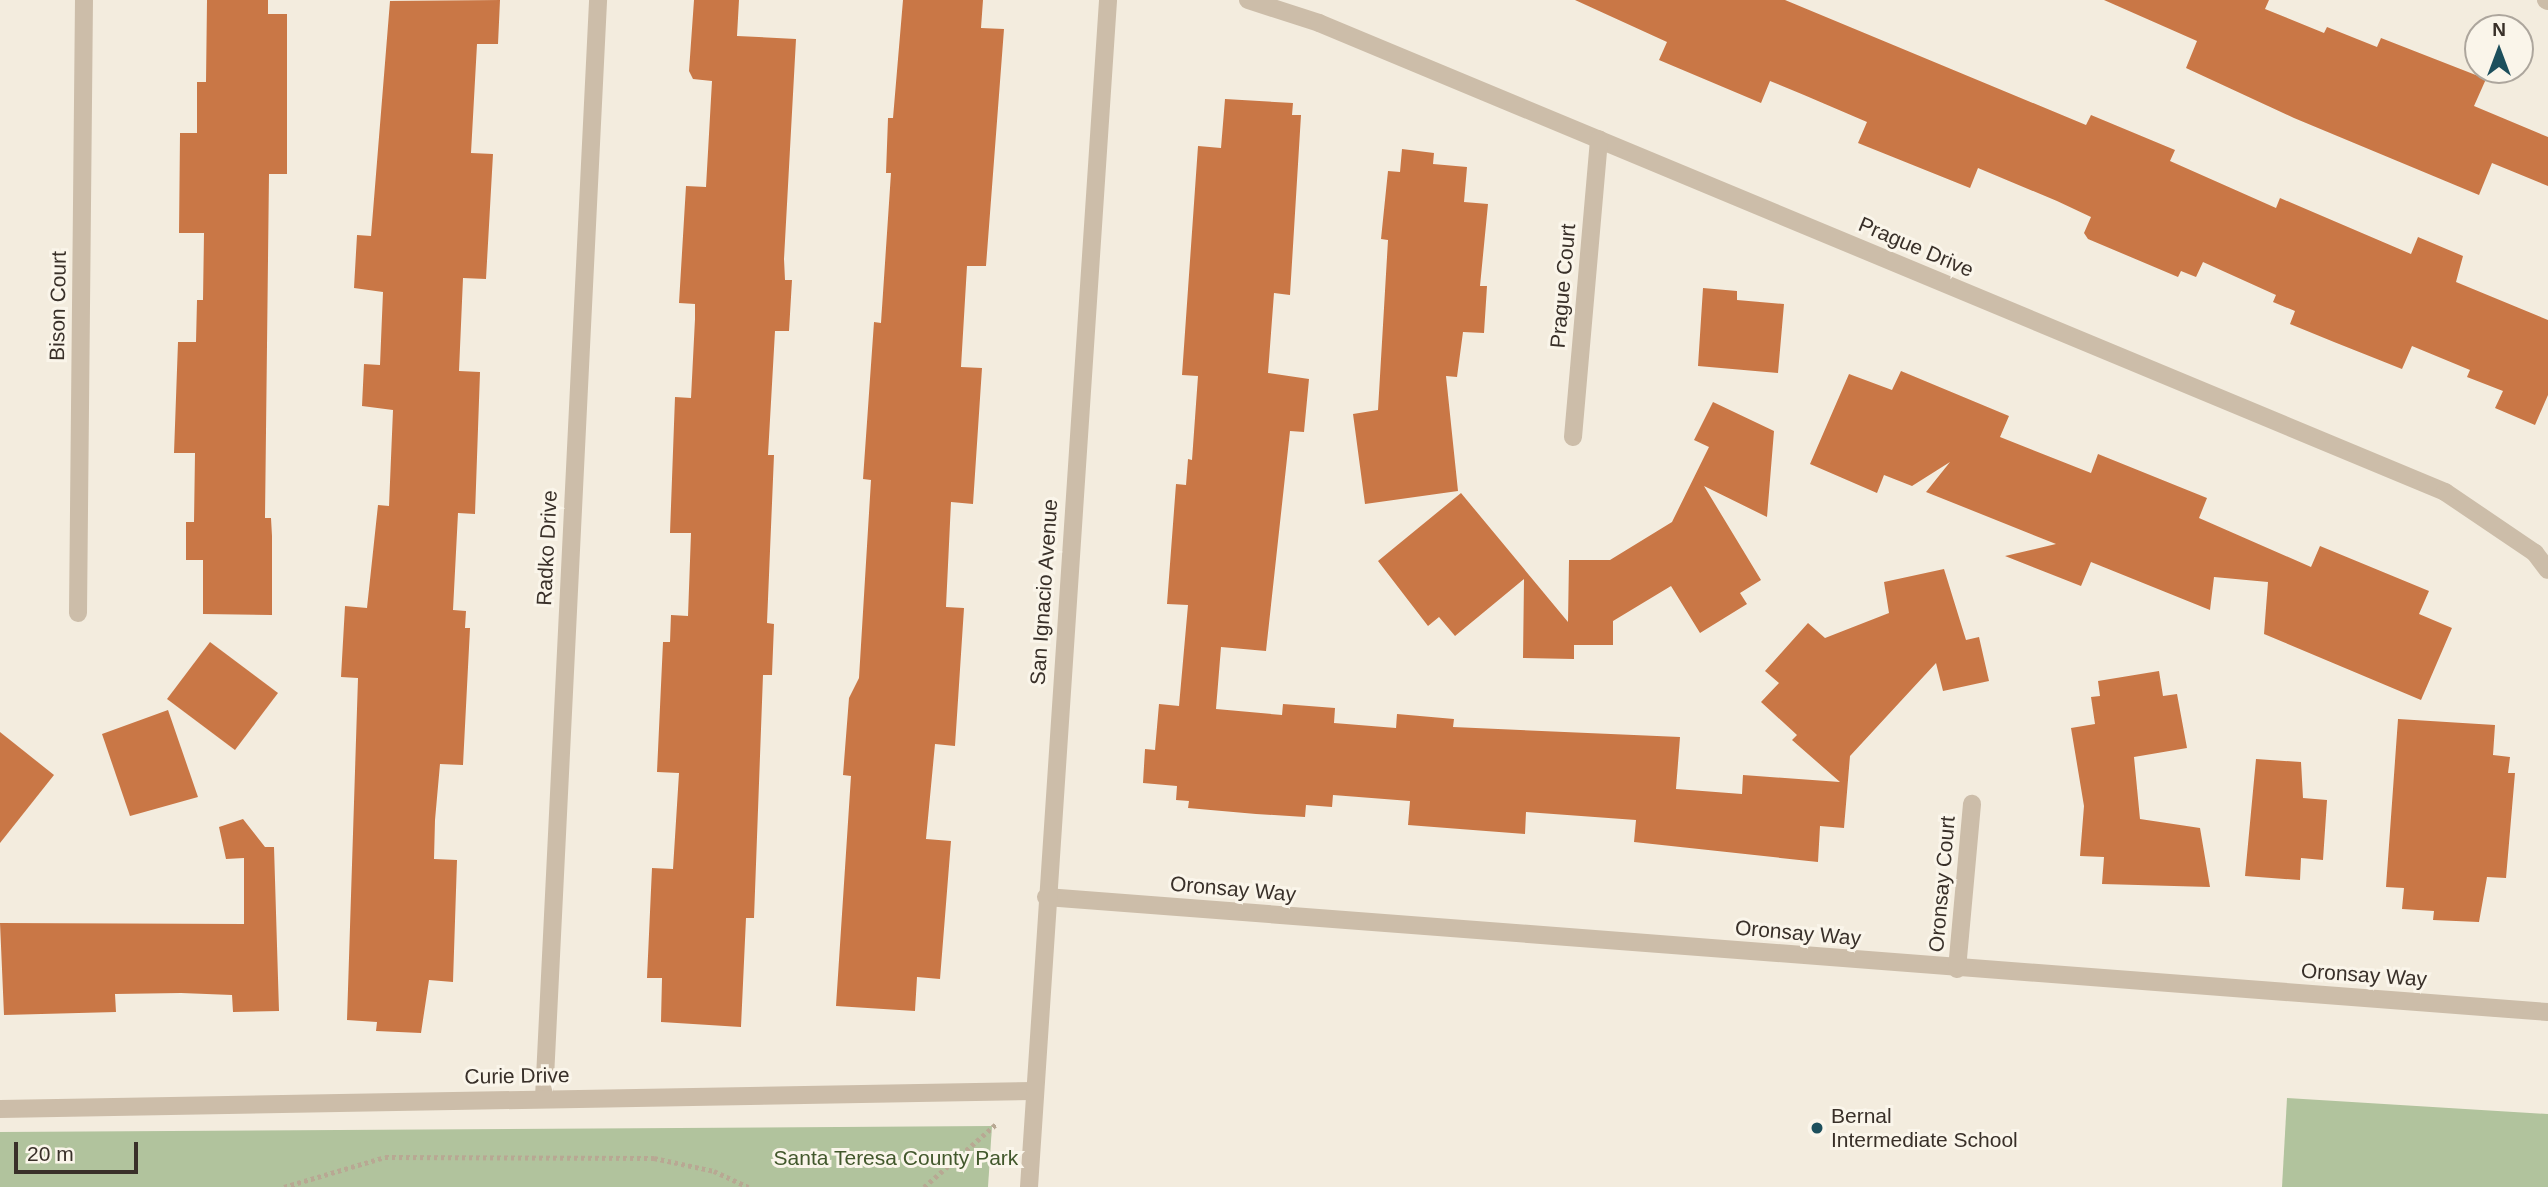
<!DOCTYPE html>
<html>
<head>
<meta charset="utf-8">
<style>
  body { margin:0 }
  #map { position:relative; width:2548px; height:1187px; overflow:hidden; background:#f3ecde; font-family:Arial,sans-serif }
  div>[style] { position:absolute }
  .green>* { inset:0; background:#b1c39d }
  .building>* { inset:0; background:#c97746 }
  .path>* { height:4.5px; margin-top:-2.25px; transform-origin:0; background:repeating-linear-gradient(90deg,#b8a893 0 3.5px,transparent 0 7px) }
  .street>* { height:18px; margin:-9px; padding:0 9px; transform-origin:9px; border-radius:9px; background:#ccbda9 }
  .dots>* { width:19px; height:19px; translate:-50% -50%; box-sizing:border-box; border:4px solid #faf5ea; border-radius:50% }
  span { translate:-50% -50%; white-space:nowrap; text-align:center; line-height:1.15; -webkit-text-stroke:6px #faf5ea; paint-order:stroke }
  .street-label { font-size:21px; color:#393029 }
  .poi-label { font-size:21px; color:#393029 }
  .left { translate:0 -50%; text-align:left }
  .park-label { font-size:21px; color:#42582c }
  .north { position:absolute; left:2464px; top:14px; width:70px; height:70px; box-sizing:border-box; background:#faf5ea; border:2px solid #ada69d; border-radius:50%; rotate:0deg; font-size:19px; font-weight:700; line-height:28px; text-align:center; color:#393029 }
  .north::after { content:''; display:block; margin:auto; width:24px; height:32px; background:#1d4f5c; clip-path:polygon(50% 0,100% 100%,50% 72%,0 100%) }
  .scale { position:absolute; left:14px; top:1142px; width:124px; height:32px; box-sizing:border-box; border:4px solid #393029; border-top:0; padding-left:9px; font-size:21px; line-height:24px; white-space:nowrap; color:#393029; -webkit-text-stroke:5px #faf5ea; paint-order:stroke }
</style>
</head>
<body>
<div id="map">
  <div class="green">
    <i style="clip-path:polygon(2287px 1098px,2548px 1114px,2548px 1187px,2282px 1187px)"></i>
    <i style="clip-path:polygon(992px 1126px,988px 1187px,0 1187px,0 1132px)"></i>
  </div>
  <div class="building">
    <i style="clip-path:polygon(207px 0,268px 0,268px 14px,287px 14px,287px 174px,269px 174px,265px 518px,271px 518px,272px 536px,272px 615px,203px 614px,203px 560px,186px 560px,186px 522px,194px 522px,195px 453px,174px 453px,178px 342px,196px 342px,197px 300px,203px 300px,204px 233px,179px 233px,180px 133px,197px 133px,197px 82px,206px 82px)"></i>
    <i style="clip-path:polygon(500px 0,498px 44px,477px 44px,471px 153px,493px 154px,486px 279px,463px 278px,459px 371px,480px 372px,475px 514px,458px 513px,453px 610px,466px 611px,465px 628px,470px 628px,463px 765px,440px 764px,435px 820px,434px 859px,457px 860px,453px 982px,429px 980px,421px 1033px,376px 1031px,377px 1022px,347px 1020px,358px 678px,341px 677px,345px 606px,367px 608px,378px 505px,389px 506px,393px 410px,362px 406px,364px 364px,380px 365px,383px 292px,354px 288px,357px 235px,371px 236px,390px 1px)"></i>
    <i style="clip-path:polygon(694px 0,739px 0,737px 36px,796px 39px,784px 259px,785px 280px,792px 280px,789px 331px,775px 331px,768px 455px,774px 455px,767px 623px,774px 624px,772px 675px,763px 675px,754px 918px,746px 918px,741px 1027px,661px 1022px,662px 978px,647px 978px,652px 868px,673px 869px,679px 773px,657px 772px,663px 642px,670px 642px,671px 615px,688px 616px,691px 533px,670px 533px,675px 397px,691px 398px,695px 319px,695px 304px,679px 303px,686px 186px,706px 187px,712px 81px,693px 79px,689px 71px)"></i>
    <i style="clip-path:polygon(903px 0,983px 0,981px 28px,1004px 29px,986px 266px,967px 266px,961px 367px,982px 368px,973px 504px,951px 502px,946px 607px,964px 608px,955px 746px,935px 744px,926px 839px,951px 841px,940px 979px,917px 977px,915px 1011px,836px 1006px,851px 776px,843px 775px,849px 698px,859px 678px,871px 480px,863px 479px,874px 322px,881px 323px,891px 173px,886px 173px,888px 118px,893px 118px)"></i>
    <i style="clip-path:polygon(1575px 0,1785px 0,2086px 125px,2091px 115px,2175px 150px,2170px 161px,2276px 208px,2280px 198px,2411px 254px,2418px 237px,2463px 256px,2456px 282px,2548px 320px,2548px 395px,2535px 425px,2495px 408px,2503px 391px,2467px 377px,2470px 370px,2412px 346px,2402px 369px,2334px 342px,2290px 324px,2295px 311px,2273px 302px,2276px 295px,2203px 262px,2196px 277px,2181px 271px,2178px 277px,2088px 239px,2084px 233px,2091px 217px,2057px 201px,1978px 168px,1970px 188px,1858px 143px,1867px 122px,1804px 95px,1770px 81px,1761px 103px,1659px 60px,1667px 42px)"></i>
    <i style="clip-path:polygon(2104px 0,2269px 0,2265px 9px,2324px 33px,2327px 27px,2377px 47px,2381px 38px,2486px 79px,2474px 106px,2548px 137px,2548px 186px,2492px 163px,2479px 195px,2294px 118px,2186px 68px,2197px 41px)"></i>
    <i style="clip-path:polygon(1225px 99px,1293px 103px,1292px 115px,1301px 115px,1290px 295px,1274px 293px,1268px 373px,1309px 379px,1304px 432px,1290px 431px,1266px 651px,1221px 647px,1216px 709px,1282px 715px,1283px 704px,1335px 708px,1334px 723px,1396px 728px,1397px 714px,1454px 719px,1453px 727px,1680px 737px,1676px 789px,1742px 794px,1743px 775px,1840px 782px,1792px 740px,1797px 735px,1761px 702px,1779px 683px,1765px 671px,1808px 623px,1825px 638px,1889px 613px,1884px 582px,1944px 569px,1966px 640px,1979px 637px,1989px 681px,1943px 691px,1936px 663px,1850px 756px,1844px 828px,1820px 826px,1818px 862px,1634px 842px,1636px 820px,1526px 812px,1525px 834px,1408px 825px,1410px 801px,1333px 795px,1332px 807px,1306px 805px,1305px 817px,1256px 814px,1188px 808px,1189px 801px,1176px 800px,1177px 786px,1143px 783px,1145px 749px,1155px 750px,1159px 704px,1179px 706px,1188px 605px,1167px 604px,1176px 484px,1186px 485px,1188px 459px,1192px 460px,1198px 376px,1182px 375px,1198px 146px,1221px 148px)"></i>
    <i style="clip-path:polygon(1402px 149px,1434px 153px,1433px 164px,1467px 167px,1464px 202px,1488px 204px,1480px 286px,1487px 286px,1484px 333px,1463px 332px,1457px 377px,1446px 376px,1458px 491px,1365px 504px,1353px 414px,1378px 410px,1388px 240px,1381px 239px,1388px 171px,1400px 172px)"></i>
    <i style="clip-path:polygon(1703px 288px,1737px 291px,1737px 300px,1784px 304px,1778px 373px,1698px 366px)"></i>
    <i style="clip-path:polygon(1901px 371px,2009px 416px,2000px 437px,2091px 473px,2098px 454px,2207px 498px,2199px 518px,2311px 567px,2320px 546px,2429px 591px,2419px 614px,2452px 628px,2421px 700px,2264px 634px,2268px 582px,2214px 577px,2210px 610px,2091px 562px,2081px 586px,2005px 556px,2056px 544px,1926px 492px,1950px 462px,1912px 486px,1884px 475px,1877px 493px,1810px 464px,1849px 374px,1892px 390px)"></i>
    <i style="clip-path:polygon(1713px 402px,1774px 431px,1767px 517px,1704px 486px,1761px 580px,1740px 593px,1747px 604px,1700px 633px,1671px 586px,1613px 621px,1613px 645px,1574px 645px,1574px 659px,1523px 658px,1524px 579px,1455px 636px,1439px 617px,1428px 626px,1378px 561px,1461px 493px,1568px 622px,1569px 560px,1610px 560px,1672px 522px,1709px 447px,1694px 440px)"></i>
    <i style="clip-path:polygon(210px 642px,278px 693px,235px 750px,167px 699px)"></i>
    <i style="clip-path:polygon(2159px 671px,2163px 696px,2177px 694px,2187px 748px,2134px 757px,2140px 819px,2200px 828px,2210px 887px,2102px 884px,2104px 857px,2080px 856px,2084px 806px,2071px 728px,2095px 724px,2091px 697px,2100px 696px,2098px 681px)"></i>
    <i style="clip-path:polygon(168px 710px,198px 797px,130px 816px,102px 734px)"></i>
    <i style="clip-path:polygon(2398px 719px,2495px 725px,2493px 755px,2510px 757px,2508px 773px,2515px 773px,2506px 878px,2487px 877px,2479px 922px,2433px 920px,2434px 911px,2402px 909px,2404px 888px,2386px 887px)"></i>
    <i style="clip-path:polygon(0 732px,54px 775px,0 843px)"></i>
    <i style="clip-path:polygon(2256px 759px,2301px 762px,2303px 798px,2327px 800px,2323px 860px,2301px 858px,2300px 880px,2245px 876px)"></i>
    <i style="clip-path:polygon(243px 819px,265px 847px,274px 847px,279px 1011px,233px 1012px,232px 995px,181px 993px,115px 994px,116px 1012px,4px 1015px,0 923px,244px 924px,244px 858px,226px 859px,219px 827px)"></i>
  </div>
  <div class="path">
    <i style="left:284px;top:1187px;width:105px;rotate:-16.5deg"></i>
    <i style="left:385px;top:1157px;width:269px;rotate:0.2deg"></i>
    <i style="left:654px;top:1158px;width:61px;rotate:12.2deg"></i>
    <i style="left:714px;top:1171px;width:38px;rotate:25deg"></i>
    <i style="left:924px;top:1187px;width:97px;rotate:-41.2deg"></i>
  </div>
  <div class="street">
    <i style="left:1248px;top:0;width:75px;rotate:17.9deg"></i>
    <i style="left:1319px;top:23px;width:1220px;rotate:22.61deg"></i>
    <i style="left:2445px;top:492px;width:109px;rotate:34.1deg"></i>
    <i style="left:2535px;top:553px;width:21px;rotate:53deg"></i>
    <i style="left:2546px;top:0;width:2px;rotate:27deg"></i>
    <i style="left:1573px;top:437px;width:299px;rotate:-85deg"></i>
    <i style="left:78px;top:613px;width:613px;rotate:-89.44deg"></i>
    <i style="left:1046px;top:897px;width:1506px;rotate:4.38deg"></i>
    <i style="left:1957px;top:969px;width:166px;rotate:-84.8deg"></i>
    <i style="left:544px;top:1098px;width:1099px;rotate:-87.18deg"></i>
    <i style="left:0;top:1109px;width:1034px;rotate:-1deg"></i>
    <i style="left:1029px;top:1187px;width:1190px;rotate:-86.19deg"></i>
  </div>
  <div class="dots">
    <i style="left:1817px;top:1128px;background:#1d4f5c"></i>
  </div>
  <div class="street-label">
    <span style="left:1916px;top:247px;rotate:23deg">Prague Drive</span>
    <span style="left:1563px;top:286px;rotate:-85deg">Prague Court</span>
    <span style="left:58px;top:306px;rotate:-89deg">Bison Court</span>
    <span style="left:547px;top:548px;rotate:-87deg">Radko Drive</span>
    <span style="left:1044px;top:592px;rotate:-86deg">San Ignacio Avenue</span>
    <span style="left:1942px;top:884px;rotate:-85deg">Oronsay Court</span>
    <span style="left:1233px;top:889px;rotate:5deg">Oronsay Way</span>
    <span style="left:1798px;top:933px;rotate:5deg">Oronsay Way</span>
    <span style="left:2364px;top:975px;rotate:4deg">Oronsay Way</span>
    <span style="left:517px;top:1076px;rotate:-1deg">Curie Drive</span>
  </div>
  <div class="poi-label">
    <span class="left" style="left:1831px;top:1128px">Bernal<br>Intermediate School</span>
  </div>
  <div class="park-label">
    <span style="left:896px;top:1158px">Santa Teresa County Park</span>
  </div>
  <div class="north">N</div>
  <div class="scale">20 m</div>
</div>
</body>
</html>
